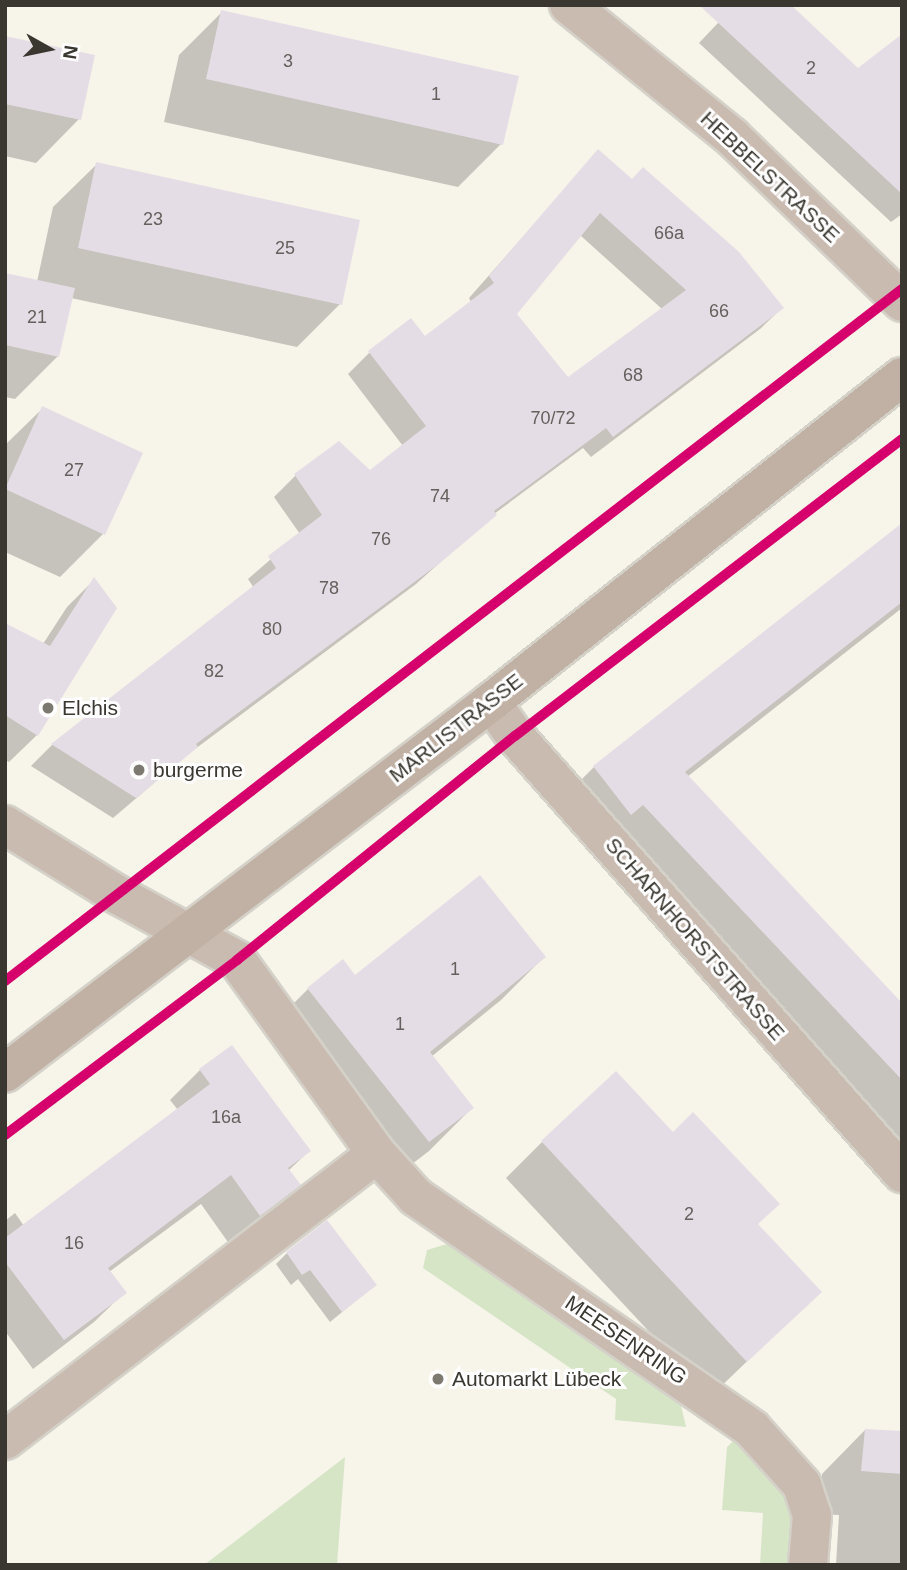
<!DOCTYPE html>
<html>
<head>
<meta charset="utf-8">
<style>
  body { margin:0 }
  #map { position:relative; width:907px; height:1570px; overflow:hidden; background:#f7f4ea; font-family:Arial,sans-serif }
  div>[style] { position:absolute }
  .green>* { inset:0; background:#d7e5c7 }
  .shadow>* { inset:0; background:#0003 }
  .building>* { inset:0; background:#e5dde5 }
  .roads { filter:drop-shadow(2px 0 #d4d1c9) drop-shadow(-2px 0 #d4d1c9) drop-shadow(0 2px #d4d1c9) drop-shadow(0 -2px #d4d1c9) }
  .minor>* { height:38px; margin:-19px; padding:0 19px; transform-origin:19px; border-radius:19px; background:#cabbb1 }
  .major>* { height:38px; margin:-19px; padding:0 19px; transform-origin:19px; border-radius:19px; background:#c1b1a4 }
  .cycleway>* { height:10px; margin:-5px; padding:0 5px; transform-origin:5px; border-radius:5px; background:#d6006c }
  .dots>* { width:19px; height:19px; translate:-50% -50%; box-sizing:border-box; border:4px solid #fff; border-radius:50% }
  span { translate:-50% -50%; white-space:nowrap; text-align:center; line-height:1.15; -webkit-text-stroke:6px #fff; paint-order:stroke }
  .number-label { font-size:18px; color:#65605d }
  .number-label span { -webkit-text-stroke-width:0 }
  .street-label { font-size:21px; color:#3a3730 }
  .poi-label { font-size:21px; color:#3a3730 }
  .left { translate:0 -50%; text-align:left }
  .frame { position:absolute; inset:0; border:7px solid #3a3730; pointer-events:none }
  .north { position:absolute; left:14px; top:14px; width:70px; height:70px; -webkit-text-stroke:5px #fff; paint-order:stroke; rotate:99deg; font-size:19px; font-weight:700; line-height:28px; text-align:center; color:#3a3730 }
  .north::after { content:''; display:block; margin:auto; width:24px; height:32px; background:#3a3730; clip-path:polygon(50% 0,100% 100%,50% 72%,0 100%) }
</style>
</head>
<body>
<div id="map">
  <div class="green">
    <i style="clip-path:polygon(447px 1244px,458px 1247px,680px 1401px,686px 1427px,615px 1420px,616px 1399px,423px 1268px,427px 1250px)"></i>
    <i style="clip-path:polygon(732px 1442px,741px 1442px,786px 1493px,795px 1517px,792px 1565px,760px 1565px,763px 1513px,722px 1510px,727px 1447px)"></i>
    <i style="clip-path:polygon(345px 1457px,337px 1565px,204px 1565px)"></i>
  </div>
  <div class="shadow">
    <i style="clip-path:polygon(735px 5px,858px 70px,902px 36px,902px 214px,891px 222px,699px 43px)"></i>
    <i style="clip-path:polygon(222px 12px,501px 144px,458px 187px,164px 122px,179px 55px)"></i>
    <i style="clip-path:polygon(5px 38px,79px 119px,36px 163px,5px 156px)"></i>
    <i style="clip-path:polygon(evenodd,598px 152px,782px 308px,760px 329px,591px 457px,583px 448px,494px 514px,416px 584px,187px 755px,113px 818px,31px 766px,52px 745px,254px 588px,248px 579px,300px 534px,274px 497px,296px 475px,369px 472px,403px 446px,348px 374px,369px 353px,424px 339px,471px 302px,469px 298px,598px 152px,580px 235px,662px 309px,568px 379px,515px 314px,580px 235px)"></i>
    <i style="clip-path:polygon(97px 164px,340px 304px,297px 347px,71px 298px,58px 356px,15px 399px,5px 397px,5px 275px,37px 282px,53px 207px)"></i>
    <i style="clip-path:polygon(43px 408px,141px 454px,103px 534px,60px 577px,5px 552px,5px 445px)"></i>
    <i style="clip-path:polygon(902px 525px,902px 608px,687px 777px,902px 1006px,902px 1163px,602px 844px,590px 854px,554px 807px,594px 767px)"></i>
    <i style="clip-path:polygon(94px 580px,37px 735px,9px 762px,5px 760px,5px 625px,43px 644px,67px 607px)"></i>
    <i style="clip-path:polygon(544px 957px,501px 1000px,431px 1057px,472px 1108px,429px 1151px,386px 1184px,265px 1032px,308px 989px)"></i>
    <i style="clip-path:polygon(232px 1047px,309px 1151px,288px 1171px,299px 1185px,269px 1214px,230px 1245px,201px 1204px,109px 1272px,124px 1293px,94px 1322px,33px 1369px,5px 1331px,5px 1221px,15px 1213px,24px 1226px,178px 1110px,170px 1100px,200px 1070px)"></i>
    <i style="clip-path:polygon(542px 1142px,757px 1225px,819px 1292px,710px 1397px,506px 1178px)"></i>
    <i style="clip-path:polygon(287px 1253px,375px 1285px,330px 1322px,298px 1279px,291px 1285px,276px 1264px)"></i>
    <i style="clip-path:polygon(865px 1430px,902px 1433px,902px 1565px,836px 1565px,839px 1515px,819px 1514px,822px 1474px)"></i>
  </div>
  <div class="building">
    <i style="clip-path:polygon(699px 5px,791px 5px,858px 68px,902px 34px,902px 194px)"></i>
    <i style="clip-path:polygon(221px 10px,519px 76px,503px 145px,206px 79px)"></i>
    <i style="clip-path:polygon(5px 36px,95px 55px,81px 120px,5px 104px)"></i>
    <i style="clip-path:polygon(evenodd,598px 149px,632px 179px,643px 167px,739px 252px,784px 308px,613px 437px,606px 428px,494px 511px,497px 515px,440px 563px,196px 744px,198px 747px,136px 798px,51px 744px,276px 568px,268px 556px,322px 515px,294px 474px,339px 441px,370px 470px,426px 426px,368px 351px,411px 318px,425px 336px,494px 283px,489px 276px,598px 149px,600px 213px,686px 290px,568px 377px,517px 314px,600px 213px)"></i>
    <i style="clip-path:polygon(96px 162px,360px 220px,342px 305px,78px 248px)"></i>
    <i style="clip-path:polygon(5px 273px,75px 288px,59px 357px,5px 345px)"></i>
    <i style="clip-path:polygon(42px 406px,143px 453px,105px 535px,5px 489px)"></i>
    <i style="clip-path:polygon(902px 523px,902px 602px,685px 772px,902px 1003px,902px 1080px,643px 805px,631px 815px,593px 766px)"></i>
    <i style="clip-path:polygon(94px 577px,117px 608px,38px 736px,5px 715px,5px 623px,50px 646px)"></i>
    <i style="clip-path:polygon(480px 875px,546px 957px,430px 1052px,474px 1108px,429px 1142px,307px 988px,343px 959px,355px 975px)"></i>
    <i style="clip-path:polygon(232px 1045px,311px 1151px,288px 1168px,301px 1185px,260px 1216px,231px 1175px,108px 1268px,127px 1293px,64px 1340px,5px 1262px,5px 1238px,210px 1084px,199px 1069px)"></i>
    <i style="clip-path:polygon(616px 1071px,673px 1132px,693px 1112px,780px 1204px,758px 1224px,822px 1292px,747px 1362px,541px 1141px)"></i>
    <i style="clip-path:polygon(327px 1220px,377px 1285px,342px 1312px,310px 1270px,302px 1275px,286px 1252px)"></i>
    <i style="clip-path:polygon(865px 1429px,902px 1431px,902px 1474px,861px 1471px)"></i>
  </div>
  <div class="roads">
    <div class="minor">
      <i style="left:569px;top:5px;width:210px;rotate:39deg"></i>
      <i style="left:732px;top:137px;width:237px;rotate:44.1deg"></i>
      <i style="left:491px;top:702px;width:42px;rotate:54.8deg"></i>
      <i style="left:515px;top:736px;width:584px;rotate:48.47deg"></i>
      <i style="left:5px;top:825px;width:133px;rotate:31.8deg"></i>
      <i style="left:118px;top:895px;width:136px;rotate:28.6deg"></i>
      <i style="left:237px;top:960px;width:239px;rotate:54.2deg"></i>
      <i style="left:377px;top:1154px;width:58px;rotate:47.8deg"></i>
      <i style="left:416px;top:1197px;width:408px;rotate:34.6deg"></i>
      <i style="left:752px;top:1429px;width:75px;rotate:48.2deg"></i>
      <i style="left:802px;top:1485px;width:32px;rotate:72deg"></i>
      <i style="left:812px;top:1515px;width:50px;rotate:94.6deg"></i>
      <i style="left:5px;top:1440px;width:469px;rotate:-37.6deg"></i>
    </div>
    <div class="major">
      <i style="left:5px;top:1073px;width:611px;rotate:-37.36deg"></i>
      <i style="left:491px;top:702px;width:524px;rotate:-38.34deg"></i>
    </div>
  </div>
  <div class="cycleway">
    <i style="left:5px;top:981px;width:1133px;rotate:-37.65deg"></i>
    <i style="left:5px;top:1135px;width:291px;rotate:-37deg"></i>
    <i style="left:237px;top:960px;width:357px;rotate:-38.9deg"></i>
    <i style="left:515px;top:736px;width:488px;rotate:-37.5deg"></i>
  </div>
  <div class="dots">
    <i style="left:48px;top:708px;background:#7c7971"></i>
    <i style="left:139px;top:770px;background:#7c7971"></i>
    <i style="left:438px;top:1379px;background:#7c7971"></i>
  </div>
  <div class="number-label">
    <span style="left:288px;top:61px">3</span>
    <span style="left:811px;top:68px">2</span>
    <span style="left:436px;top:94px">1</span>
    <span style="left:153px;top:219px">23</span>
    <span style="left:669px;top:233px">66a</span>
    <span style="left:285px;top:248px">25</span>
    <span style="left:719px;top:311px">66</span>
    <span style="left:37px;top:317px">21</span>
    <span style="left:633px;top:375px">68</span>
    <span style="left:553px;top:418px">70/72</span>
    <span style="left:74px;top:470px">27</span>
    <span style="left:440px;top:496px">74</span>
    <span style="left:381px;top:539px">76</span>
    <span style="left:329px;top:588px">78</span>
    <span style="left:272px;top:629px">80</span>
    <span style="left:214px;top:671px">82</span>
    <span style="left:455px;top:969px">1</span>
    <span style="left:400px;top:1024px">1</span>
    <span style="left:226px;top:1117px">16a</span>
    <span style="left:689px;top:1214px">2</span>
    <span style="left:74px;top:1243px">16</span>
  </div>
  <div class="street-label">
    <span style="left:770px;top:177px;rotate:43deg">HEBBELSTRASSE</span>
    <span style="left:456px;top:728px;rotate:-38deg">MARLISTRASSE</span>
    <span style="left:695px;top:939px;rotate:49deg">SCHARNHORSTSTRASSE</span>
    <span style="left:626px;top:1340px;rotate:34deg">MEESENRING</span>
  </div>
  <div class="poi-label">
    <span class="left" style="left:62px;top:708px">Elchis</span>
    <span class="left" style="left:153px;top:770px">burgerme</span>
    <span class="left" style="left:452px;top:1379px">Automarkt Lübeck</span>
  </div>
  <div class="frame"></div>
  <div class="north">N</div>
</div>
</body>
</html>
